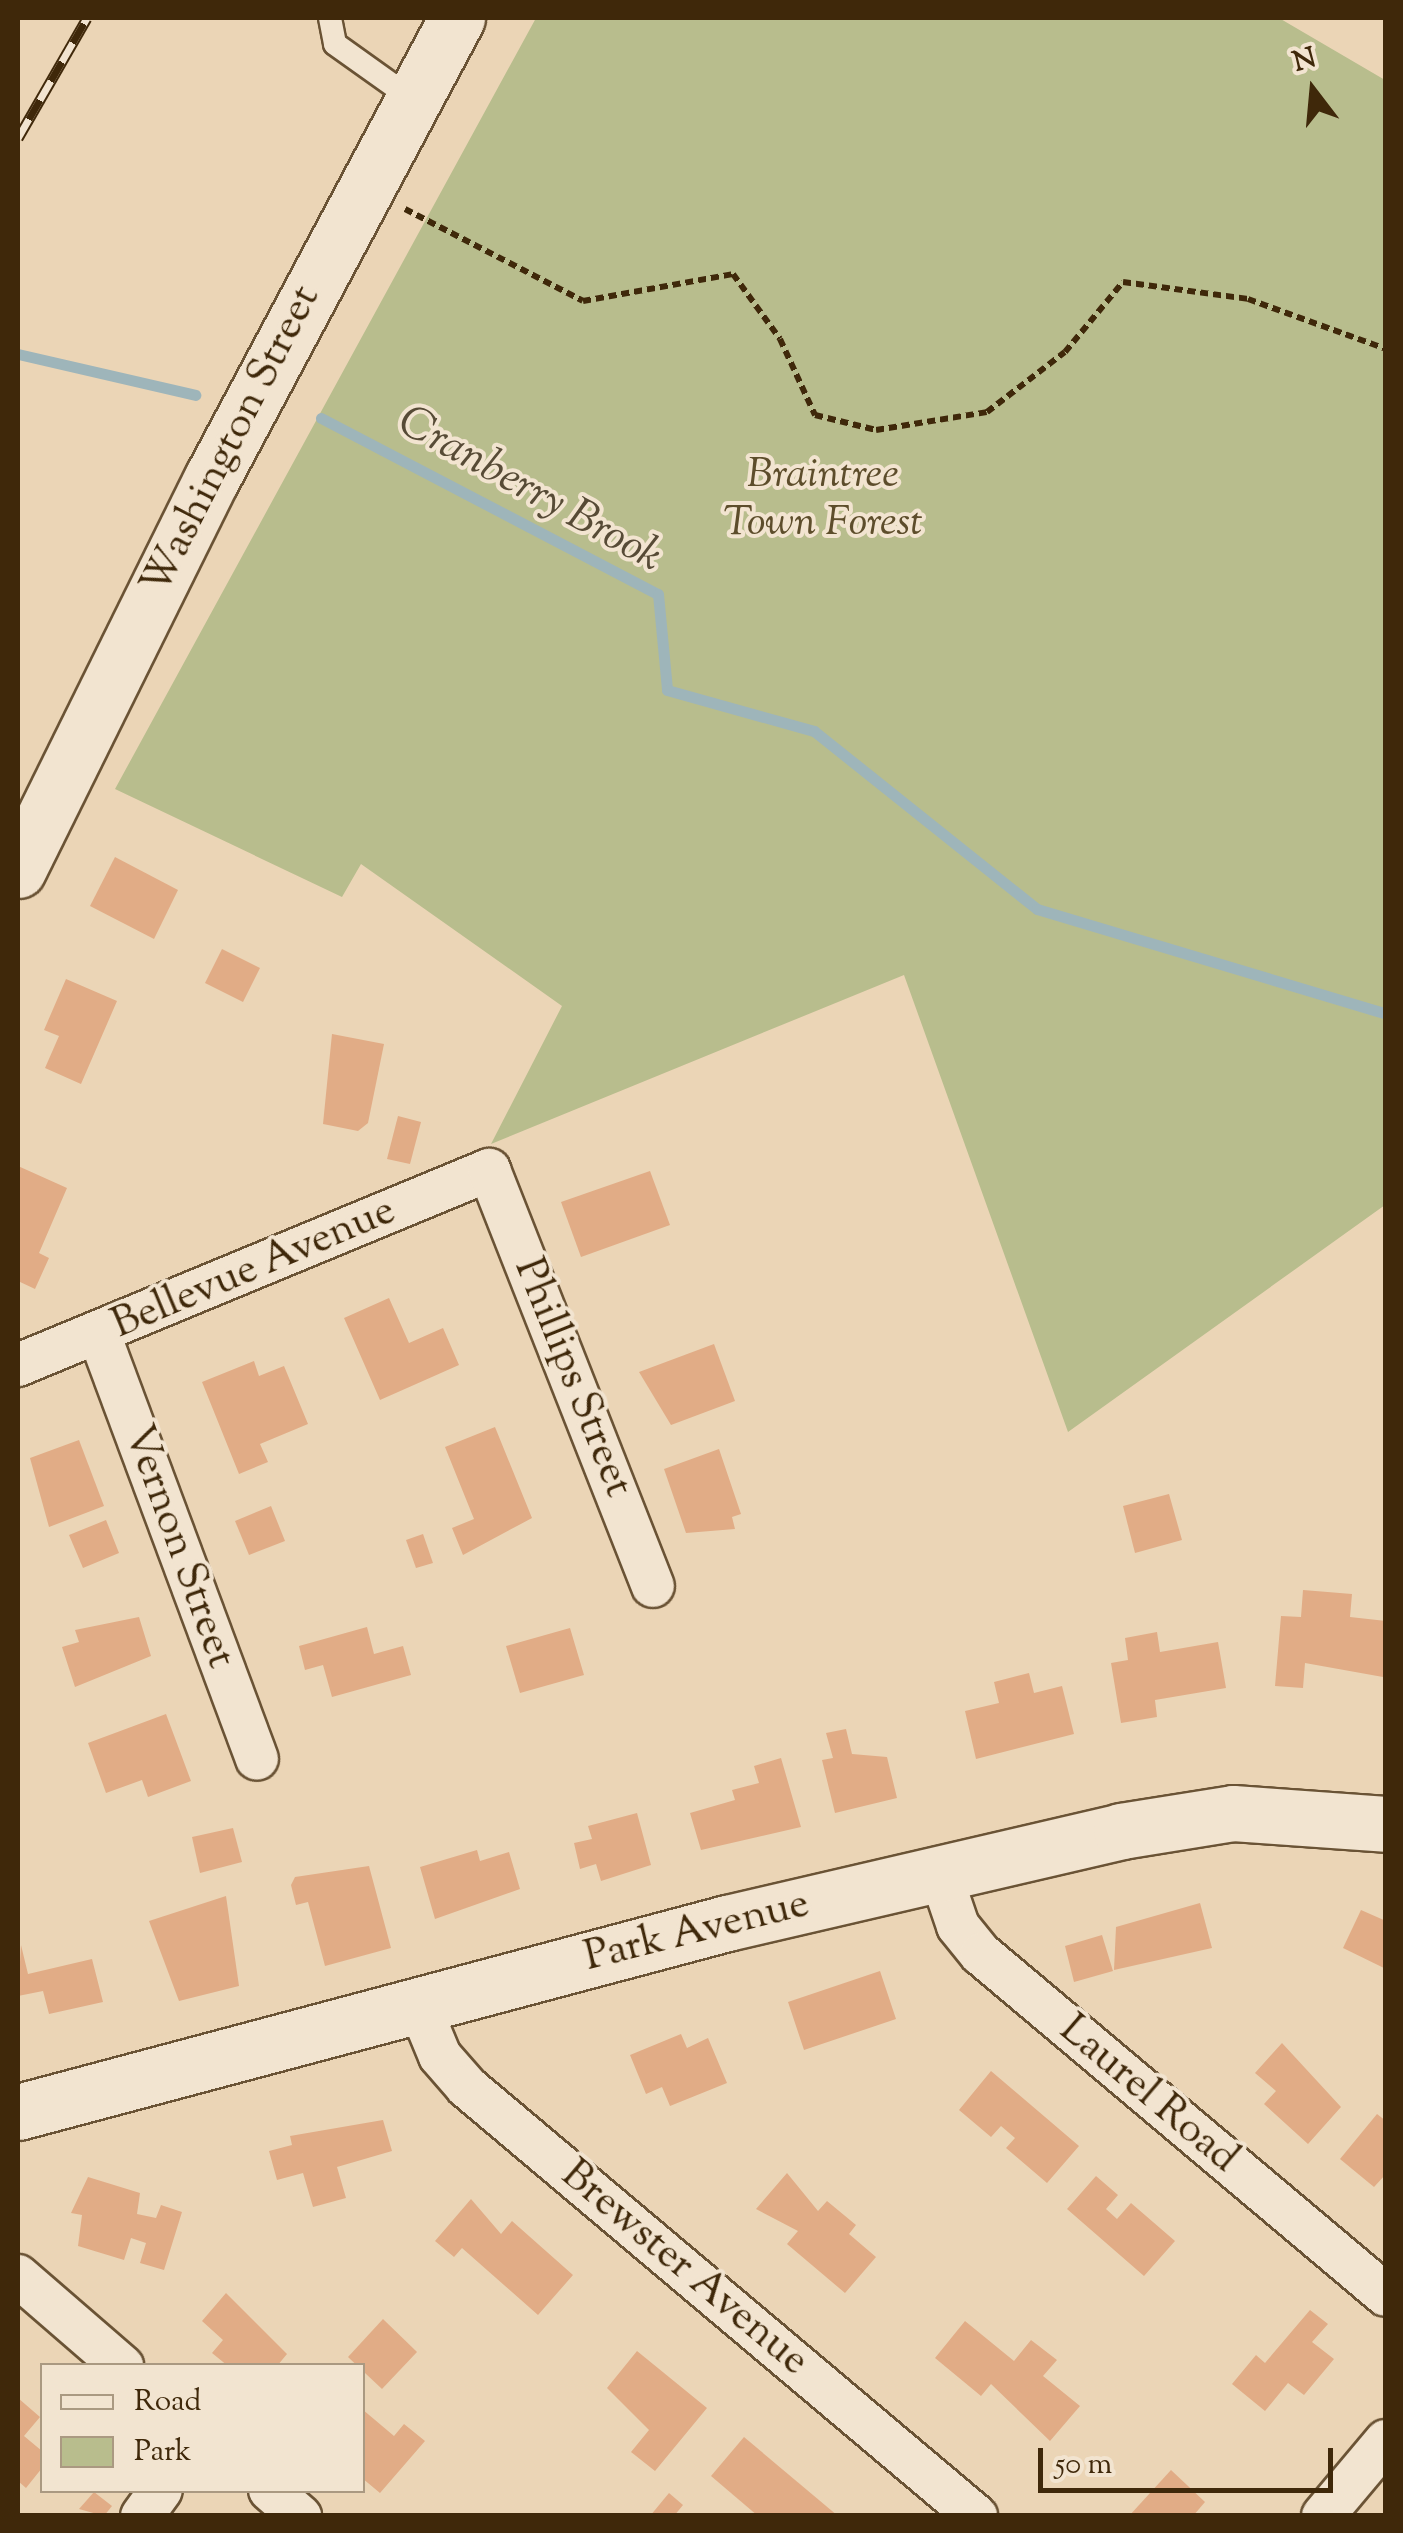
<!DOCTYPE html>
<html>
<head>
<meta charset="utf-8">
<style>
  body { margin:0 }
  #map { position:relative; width:1403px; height:2533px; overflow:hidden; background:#ebd5b6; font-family:"Sorts Mill Goudy",serif }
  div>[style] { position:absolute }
  .green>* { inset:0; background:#b8bd8d }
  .stream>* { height:11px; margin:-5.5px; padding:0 5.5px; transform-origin:5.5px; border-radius:5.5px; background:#9eb5ba }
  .building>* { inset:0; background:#e1ac86 }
  .path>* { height:6px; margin-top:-3px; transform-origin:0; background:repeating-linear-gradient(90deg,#3f280a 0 8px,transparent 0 13px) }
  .roads { filter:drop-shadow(2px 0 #6a5335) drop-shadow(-2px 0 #6a5335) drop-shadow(0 2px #6a5335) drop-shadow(0 -2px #6a5335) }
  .lane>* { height:22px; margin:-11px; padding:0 11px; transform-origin:11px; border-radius:11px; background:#f2e4d0 }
  .street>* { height:42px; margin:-21px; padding:0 21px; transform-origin:21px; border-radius:21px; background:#f2e4d0 }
  .secondary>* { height:55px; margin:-27.5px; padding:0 27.5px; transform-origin:27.5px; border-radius:27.5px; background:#f2e4d0 }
  .rail>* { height:11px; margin-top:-5.5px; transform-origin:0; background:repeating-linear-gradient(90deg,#f2e4d0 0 22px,#3f280a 0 44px); box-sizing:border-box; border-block:2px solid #3f280a }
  span { translate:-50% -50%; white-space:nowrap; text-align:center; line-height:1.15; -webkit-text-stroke:8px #f2e4d0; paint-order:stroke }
  .street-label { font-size:42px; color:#3f280a }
  .park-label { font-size:42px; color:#5d4d2b; font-style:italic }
  .water-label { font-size:45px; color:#574b36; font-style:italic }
  .frame { position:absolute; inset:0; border:20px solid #3f280a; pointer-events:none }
  .legend { position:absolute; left:40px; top:2363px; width:325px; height:130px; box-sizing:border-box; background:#f2e4d0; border:2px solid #aa9981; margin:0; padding:12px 18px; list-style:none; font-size:30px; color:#3f280a }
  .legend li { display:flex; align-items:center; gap:20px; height:50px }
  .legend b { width:50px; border:2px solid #aa9981 }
  .north { position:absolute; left:1263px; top:40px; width:100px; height:100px; -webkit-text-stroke:8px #f2e4d0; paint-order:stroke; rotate:344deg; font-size:28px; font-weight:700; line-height:40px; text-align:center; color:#3f280a }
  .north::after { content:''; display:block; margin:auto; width:35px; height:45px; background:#3f280a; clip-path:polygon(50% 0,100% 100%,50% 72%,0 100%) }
  .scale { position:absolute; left:1038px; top:2448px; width:295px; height:45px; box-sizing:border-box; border:5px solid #3f280a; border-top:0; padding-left:12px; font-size:30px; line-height:35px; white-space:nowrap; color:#3f280a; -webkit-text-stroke:8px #f2e4d0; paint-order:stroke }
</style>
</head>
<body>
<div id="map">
  <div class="green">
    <i style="clip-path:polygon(536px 18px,1279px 18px,1385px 80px,1385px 1205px,1068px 1432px,904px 975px,491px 1144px,562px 1006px,361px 864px,342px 897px,115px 789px)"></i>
  </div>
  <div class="stream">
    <i style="left:18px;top:354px;width:182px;rotate:13deg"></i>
    <i style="left:321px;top:418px;width:380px;rotate:27.6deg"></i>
    <i style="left:658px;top:594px;width:96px;rotate:84.6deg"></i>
    <i style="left:667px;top:690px;width:153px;rotate:15.6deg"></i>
    <i style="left:814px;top:731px;width:285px;rotate:38.6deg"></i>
    <i style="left:1037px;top:909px;width:364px;rotate:16.7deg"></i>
  </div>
  <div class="building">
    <i style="clip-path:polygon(115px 857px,178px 890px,154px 939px,90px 906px)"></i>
    <i style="clip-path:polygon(222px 949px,260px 968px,243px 1002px,205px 983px)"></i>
    <i style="clip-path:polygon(66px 979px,117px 1001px,81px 1084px,45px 1068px,59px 1036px,44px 1030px)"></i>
    <i style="clip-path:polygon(332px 1034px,384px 1044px,368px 1123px,358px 1131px,323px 1124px)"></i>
    <i style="clip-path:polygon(398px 1116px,421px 1122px,410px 1164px,387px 1159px)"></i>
    <i style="clip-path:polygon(18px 1166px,67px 1188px,39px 1253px,49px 1258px,35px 1289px,18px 1281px)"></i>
    <i style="clip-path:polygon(650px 1171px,670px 1225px,581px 1257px,561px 1202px)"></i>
    <i style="clip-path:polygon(389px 1298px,409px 1343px,443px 1328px,459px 1365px,380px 1400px,344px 1318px)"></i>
    <i style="clip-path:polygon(714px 1344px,735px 1401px,671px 1425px,639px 1372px)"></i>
    <i style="clip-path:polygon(254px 1361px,259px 1376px,284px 1366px,308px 1424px,260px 1444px,268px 1462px,239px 1474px,202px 1382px)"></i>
    <i style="clip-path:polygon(495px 1427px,532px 1518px,463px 1555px,452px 1528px,474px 1519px,445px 1447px)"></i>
    <i style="clip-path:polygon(79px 1440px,104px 1506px,49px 1527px,30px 1458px)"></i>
    <i style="clip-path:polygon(719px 1449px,741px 1514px,732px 1517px,735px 1529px,686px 1533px,664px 1469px)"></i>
    <i style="clip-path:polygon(1169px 1494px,1182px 1540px,1135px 1553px,1123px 1506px)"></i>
    <i style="clip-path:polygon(271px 1506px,285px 1541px,249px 1555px,235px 1521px)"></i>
    <i style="clip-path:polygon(106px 1520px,119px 1553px,83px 1568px,69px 1535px)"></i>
    <i style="clip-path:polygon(423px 1534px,433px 1563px,416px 1568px,406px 1540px)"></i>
    <i style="clip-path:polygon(1303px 1590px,1352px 1594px,1350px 1617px,1386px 1621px,1383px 1677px,1305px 1663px,1303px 1688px,1275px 1686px,1281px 1616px,1301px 1617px)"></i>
    <i style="clip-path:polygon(139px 1617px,151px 1656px,75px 1687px,62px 1647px,79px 1642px,75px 1630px)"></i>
    <i style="clip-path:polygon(367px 1627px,374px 1654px,403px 1646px,411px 1675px,332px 1697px,323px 1665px,305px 1670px,299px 1646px)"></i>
    <i style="clip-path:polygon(570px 1628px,584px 1675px,520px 1693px,506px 1646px)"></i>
    <i style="clip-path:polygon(1157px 1632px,1160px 1652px,1218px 1642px,1226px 1688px,1155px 1700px,1157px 1717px,1121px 1723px,1111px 1663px,1128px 1660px,1125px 1638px)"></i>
    <i style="clip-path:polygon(1029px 1673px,1034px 1693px,1062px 1686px,1074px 1734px,976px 1759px,965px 1711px,999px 1703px,994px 1682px)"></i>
    <i style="clip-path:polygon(166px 1714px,191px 1781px,148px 1797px,142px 1780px,106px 1793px,88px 1743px)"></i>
    <i style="clip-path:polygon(846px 1729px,852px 1754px,887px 1757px,897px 1798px,835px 1813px,822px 1760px,833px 1758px,826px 1733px)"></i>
    <i style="clip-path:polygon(781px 1758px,801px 1827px,701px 1850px,690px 1813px,735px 1800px,732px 1790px,759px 1783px,754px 1766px)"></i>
    <i style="clip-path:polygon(637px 1813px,651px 1865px,601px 1881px,596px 1864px,580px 1869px,574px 1843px,592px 1839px,588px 1826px)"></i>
    <i style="clip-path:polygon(233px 1828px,242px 1862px,200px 1873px,192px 1837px)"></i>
    <i style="clip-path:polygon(477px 1850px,480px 1861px,509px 1852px,520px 1889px,435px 1919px,420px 1867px)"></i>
    <i style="clip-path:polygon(369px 1866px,391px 1948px,325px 1966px,308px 1902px,296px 1905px,291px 1885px,295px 1877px)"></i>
    <i style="clip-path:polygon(226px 1896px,239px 1986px,179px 2001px,149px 1921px)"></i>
    <i style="clip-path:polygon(1200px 1903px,1212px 1948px,1114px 1970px,1116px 1927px)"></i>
    <i style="clip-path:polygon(1361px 1910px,1386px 1921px,1386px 1969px,1343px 1948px)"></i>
    <i style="clip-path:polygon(1102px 1935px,1113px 1971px,1074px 1982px,1065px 1946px)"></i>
    <i style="clip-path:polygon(21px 1945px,28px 1974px,92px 1959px,103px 2002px,49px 2014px,43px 1991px,18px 1996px)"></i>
    <i style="clip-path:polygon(880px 1971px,896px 2019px,804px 2050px,788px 2002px)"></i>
    <i style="clip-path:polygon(681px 2034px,687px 2048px,708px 2038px,727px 2083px,670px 2106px,662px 2087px,646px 2094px,630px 2055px)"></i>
    <i style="clip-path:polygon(1282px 2043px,1341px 2107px,1308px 2144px,1264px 2104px,1276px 2091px,1255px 2073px)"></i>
    <i style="clip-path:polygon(991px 2071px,1079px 2146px,1047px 2183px,1006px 2148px,1015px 2138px,1001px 2126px,991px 2137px,959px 2110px)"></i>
    <i style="clip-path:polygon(1377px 2114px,1386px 2121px,1386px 2174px,1374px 2187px,1340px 2159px)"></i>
    <i style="clip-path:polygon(383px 2120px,392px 2151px,337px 2167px,346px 2198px,313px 2207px,303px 2173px,277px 2180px,269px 2151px,292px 2145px,290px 2136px)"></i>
    <i style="clip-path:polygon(787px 2173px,818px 2211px,827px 2201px,856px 2225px,849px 2234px,876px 2257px,845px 2293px,787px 2244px,798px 2231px,756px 2209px)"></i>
    <i style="clip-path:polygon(1096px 2176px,1118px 2195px,1106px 2209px,1117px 2219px,1131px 2203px,1175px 2241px,1144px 2276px,1067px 2209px)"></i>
    <i style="clip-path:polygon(88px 2177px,140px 2193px,137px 2214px,156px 2218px,161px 2205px,182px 2212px,164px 2270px,140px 2263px,146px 2243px,131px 2238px,124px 2260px,78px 2246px,82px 2215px,71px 2213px)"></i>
    <i style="clip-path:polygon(471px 2199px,501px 2234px,512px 2221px,573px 2275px,538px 2315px,462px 2248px,454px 2257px,435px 2241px)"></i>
    <i style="clip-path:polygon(226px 2293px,287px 2354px,277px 2366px,228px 2366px,212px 2353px,223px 2340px,202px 2321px)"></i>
    <i style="clip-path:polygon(1310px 2310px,1328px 2324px,1312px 2342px,1334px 2359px,1304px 2395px,1288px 2383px,1265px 2411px,1232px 2384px,1256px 2355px,1265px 2363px)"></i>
    <i style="clip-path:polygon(383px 2319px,417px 2352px,382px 2389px,348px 2357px)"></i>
    <i style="clip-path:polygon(965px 2321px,1014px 2361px,1031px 2340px,1057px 2360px,1043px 2376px,1080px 2406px,1050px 2441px,991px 2384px,981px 2396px,935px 2358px)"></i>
    <i style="clip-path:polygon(637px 2351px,707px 2408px,655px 2471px,631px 2452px,649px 2430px,607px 2388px)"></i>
    <i style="clip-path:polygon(18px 2398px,40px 2417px,24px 2436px,42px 2451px,42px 2468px,26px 2488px,18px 2481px)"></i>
    <i style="clip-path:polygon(362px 2409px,394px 2436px,404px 2424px,425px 2441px,380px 2493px,362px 2478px)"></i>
    <i style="clip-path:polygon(744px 2437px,838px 2516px,758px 2516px,711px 2476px)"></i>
    <i style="clip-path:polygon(1171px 2470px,1205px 2502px,1193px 2516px,1129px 2516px)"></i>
    <i style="clip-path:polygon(94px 2492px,112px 2506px,104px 2516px,79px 2509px)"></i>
    <i style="clip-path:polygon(669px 2493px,683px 2505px,674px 2516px,650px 2516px)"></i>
  </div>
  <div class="path">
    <i style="left:405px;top:209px;width:200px;rotate:27.3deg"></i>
    <i style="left:583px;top:301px;width:152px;rotate:-10.2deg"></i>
    <i style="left:733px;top:274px;width:80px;rotate:54.1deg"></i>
    <i style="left:780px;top:339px;width:84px;rotate:65.3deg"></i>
    <i style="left:815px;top:415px;width:63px;rotate:13.8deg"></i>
    <i style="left:876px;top:430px;width:112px;rotate:-9.2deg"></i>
    <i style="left:987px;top:412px;width:98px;rotate:-37.6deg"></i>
    <i style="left:1065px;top:352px;width:91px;rotate:-50.4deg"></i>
    <i style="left:1123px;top:282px;width:126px;rotate:7.7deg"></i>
    <i style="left:1248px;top:299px;width:147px;rotate:19.9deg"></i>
  </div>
  <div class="roads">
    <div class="lane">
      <i style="left:330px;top:18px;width:26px;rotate:79deg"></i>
      <i style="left:335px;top:44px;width:95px;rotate:35.5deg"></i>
    </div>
    <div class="street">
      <i style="left:99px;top:1334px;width:453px;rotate:69.6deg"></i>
      <i style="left:18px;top:1365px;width:510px;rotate:-22.49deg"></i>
      <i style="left:489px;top:1170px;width:447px;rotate:68.5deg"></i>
      <i style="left:940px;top:1873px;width:56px;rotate:71.2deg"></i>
      <i style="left:958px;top:1926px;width:36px;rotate:51deg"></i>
      <i style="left:981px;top:1954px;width:529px;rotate:40.1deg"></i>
      <i style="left:418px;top:2003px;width:57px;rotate:67.5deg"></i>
      <i style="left:440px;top:2056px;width:41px;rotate:48.9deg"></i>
      <i style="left:467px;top:2087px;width:666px;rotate:40.13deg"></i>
      <i style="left:18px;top:2276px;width:138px;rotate:40.9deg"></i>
      <i style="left:270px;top:2490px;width:40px;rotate:41deg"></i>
      <i style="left:142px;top:2516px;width:32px;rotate:-54deg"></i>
      <i style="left:1323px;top:2516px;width:98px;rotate:-50deg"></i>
    </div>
    <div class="secondary">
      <i style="left:18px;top:870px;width:437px;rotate:-63.7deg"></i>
      <i style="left:212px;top:478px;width:521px;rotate:-61.96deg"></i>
      <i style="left:18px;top:2112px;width:734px;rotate:-14.93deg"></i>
      <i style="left:727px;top:1923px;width:405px;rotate:-13.1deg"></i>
      <i style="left:1121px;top:1831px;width:113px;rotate:-9.1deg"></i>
      <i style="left:1233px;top:1813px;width:153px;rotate:4.1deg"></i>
    </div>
  </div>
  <div class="rail">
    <i style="left:18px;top:138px;width:138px;rotate:-60.1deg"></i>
  </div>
  <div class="street-label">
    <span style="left:232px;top:441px;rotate:-63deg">Washington Street</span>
    <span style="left:254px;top:1269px;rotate:-23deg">Bellevue Avenue</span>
    <span style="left:572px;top:1378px;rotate:68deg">Phillips Street</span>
    <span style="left:178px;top:1547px;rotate:70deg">Vernon Street</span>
    <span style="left:697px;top:1932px;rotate:-14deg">Park Avenue</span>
    <span style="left:1148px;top:2095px;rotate:40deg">Laurel Road</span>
    <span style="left:684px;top:2269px;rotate:40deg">Brewster Avenue</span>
  </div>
  <div class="park-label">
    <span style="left:823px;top:500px">Braintree<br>Town Forest</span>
  </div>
  <div class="water-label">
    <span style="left:529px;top:491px;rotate:29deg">Cranberry Brook</span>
  </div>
  <div class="frame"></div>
  <ul class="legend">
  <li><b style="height:12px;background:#f2e4d0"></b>Road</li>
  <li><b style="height:28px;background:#b8bd8d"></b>Park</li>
  </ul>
  <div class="north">N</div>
  <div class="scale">50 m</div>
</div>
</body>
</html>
